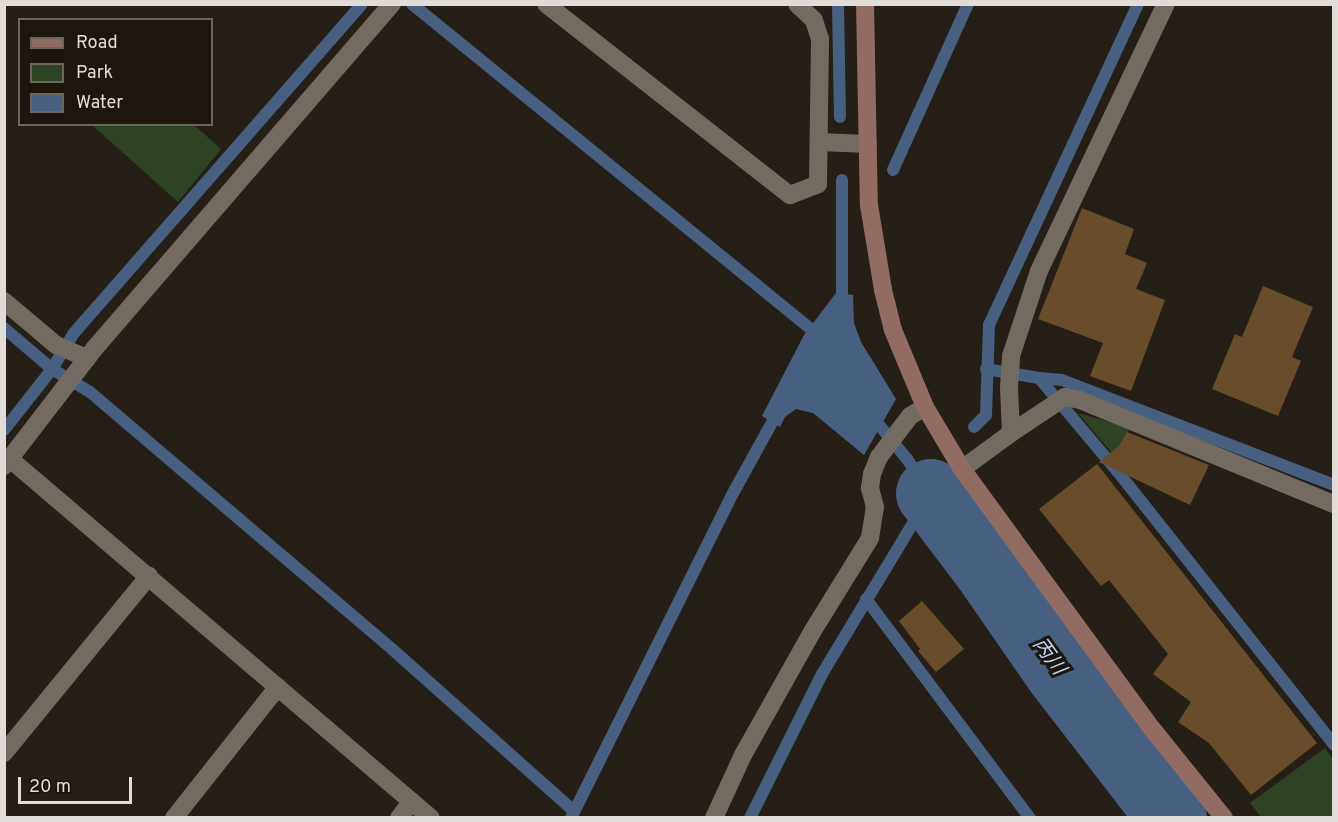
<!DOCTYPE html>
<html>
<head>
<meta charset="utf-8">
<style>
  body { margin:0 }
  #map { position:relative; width:1338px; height:822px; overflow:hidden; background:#261f17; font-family:Overpass,"Noto Sans JP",sans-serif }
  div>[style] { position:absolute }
  .green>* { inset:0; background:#2f4224 }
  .water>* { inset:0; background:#476081 }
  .stream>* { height:12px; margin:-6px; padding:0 6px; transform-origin:6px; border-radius:6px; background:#476081 }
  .river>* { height:69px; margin:-34.5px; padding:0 34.5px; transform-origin:34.5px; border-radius:34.5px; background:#476081 }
  .building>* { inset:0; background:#684d2a }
  .street>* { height:18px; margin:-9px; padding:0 9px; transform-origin:9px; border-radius:9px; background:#736b61 }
  .secondary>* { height:18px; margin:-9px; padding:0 9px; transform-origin:9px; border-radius:9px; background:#926c62 }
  span { translate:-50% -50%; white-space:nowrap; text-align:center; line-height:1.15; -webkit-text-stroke:6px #1c160e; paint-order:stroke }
  .water-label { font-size:20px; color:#bdd6f9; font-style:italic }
  .frame { position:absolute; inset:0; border:6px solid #e1dcd7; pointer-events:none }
  .legend { position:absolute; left:18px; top:18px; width:195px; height:108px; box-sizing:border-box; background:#1c160e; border:2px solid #6b655e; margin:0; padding:8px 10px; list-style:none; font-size:18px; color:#e1dcd7 }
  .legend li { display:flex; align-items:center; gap:12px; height:30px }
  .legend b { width:30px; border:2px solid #6b655e }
  .scale { position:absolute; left:18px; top:777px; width:114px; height:27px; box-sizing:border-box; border:3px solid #e1dcd7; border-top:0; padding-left:8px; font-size:18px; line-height:21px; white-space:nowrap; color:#e1dcd7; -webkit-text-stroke:4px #1c160e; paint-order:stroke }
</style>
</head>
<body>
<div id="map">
  <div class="green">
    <i style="clip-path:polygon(92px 125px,194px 125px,221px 149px,178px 202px)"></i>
    <i style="clip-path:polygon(1078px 413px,1130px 428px,1116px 458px)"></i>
    <i style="clip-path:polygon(1325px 748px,1333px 759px,1333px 817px,1261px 817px,1250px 803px)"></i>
  </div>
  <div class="water">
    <i style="clip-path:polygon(836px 293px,853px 295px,854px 323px,861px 342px,896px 399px,864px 455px,813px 413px,796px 409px,785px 417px,780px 427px,762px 416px,804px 335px)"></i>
  </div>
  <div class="stream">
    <i style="left:412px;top:4px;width:529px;rotate:39.17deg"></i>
    <i style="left:838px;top:4px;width:113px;rotate:89deg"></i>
    <i style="left:893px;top:170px;width:182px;rotate:-65.7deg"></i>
    <i style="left:842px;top:180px;width:127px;rotate:90deg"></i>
    <i style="left:4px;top:328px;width:63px;rotate:40.5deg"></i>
    <i style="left:52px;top:369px;width:44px;rotate:31.2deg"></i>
    <i style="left:90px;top:392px;width:397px;rotate:40.4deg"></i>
    <i style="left:392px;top:649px;width:244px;rotate:41.7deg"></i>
    <i style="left:986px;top:369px;width:54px;rotate:9.6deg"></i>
    <i style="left:1039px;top:378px;width:123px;rotate:50deg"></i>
    <i style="left:1118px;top:472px;width:348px;rotate:51.6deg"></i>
    <i style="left:1039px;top:378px;width:23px;rotate:5deg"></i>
    <i style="left:1062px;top:380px;width:292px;rotate:21.1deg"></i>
    <i style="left:871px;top:415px;width:57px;rotate:50.7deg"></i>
    <i style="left:907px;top:459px;width:41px;rotate:55.9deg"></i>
    <i style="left:974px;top:427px;width:17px;rotate:-45deg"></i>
    <i style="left:986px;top:415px;width:90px;rotate:-88.1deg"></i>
    <i style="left:989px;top:325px;width:354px;rotate:-65.1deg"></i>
    <i style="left:4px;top:430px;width:78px;rotate:-51.8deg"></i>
    <i style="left:52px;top:369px;width:42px;rotate:-58.6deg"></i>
    <i style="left:74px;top:333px;width:437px;rotate:-48.8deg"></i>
    <i style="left:866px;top:599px;width:274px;rotate:53.2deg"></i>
    <i style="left:571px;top:818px;width:361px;rotate:-63.5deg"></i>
    <i style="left:732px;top:495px;width:99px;rotate:-61.1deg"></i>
    <i style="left:750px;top:818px;width:161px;rotate:-63.4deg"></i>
    <i style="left:822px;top:674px;width:223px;rotate:-58.9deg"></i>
  </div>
  <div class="river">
    <i style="left:930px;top:493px;width:94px;rotate:52.8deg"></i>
    <i style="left:987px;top:568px;width:126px;rotate:55.3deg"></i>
    <i style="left:1059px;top:672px;width:185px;rotate:52.3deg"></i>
  </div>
  <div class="building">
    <i style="clip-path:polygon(1082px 208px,1134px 229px,1125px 254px,1147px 263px,1136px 289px,1165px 300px,1131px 391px,1090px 376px,1103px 343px,1038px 319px)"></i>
    <i style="clip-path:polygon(1263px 286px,1313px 307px,1292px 357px,1301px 361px,1278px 416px,1212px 389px,1235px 334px,1242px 337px)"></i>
    <i style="clip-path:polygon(1127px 432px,1209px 465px,1190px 505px,1099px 462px,1119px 446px)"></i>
    <i style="clip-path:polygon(1097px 464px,1317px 743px,1251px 795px,1209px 743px,1178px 722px,1191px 702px,1153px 674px,1168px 654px,1109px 580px,1101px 586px,1039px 509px)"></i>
    <i style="clip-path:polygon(922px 601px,964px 649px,936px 672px,918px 651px,920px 649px,899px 621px)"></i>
  </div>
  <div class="street">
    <i style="left:546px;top:4px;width:310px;rotate:38.1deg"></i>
    <i style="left:790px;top:195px;width:30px;rotate:-21deg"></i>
    <i style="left:818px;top:184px;width:145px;rotate:-89.2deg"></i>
    <i style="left:820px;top:39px;width:20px;rotate:-108deg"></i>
    <i style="left:814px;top:20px;width:23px;rotate:-137deg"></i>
    <i style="left:819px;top:142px;width:49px;rotate:2.3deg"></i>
    <i style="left:4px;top:301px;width:68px;rotate:40.2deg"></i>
    <i style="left:56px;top:345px;width:34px;rotate:23deg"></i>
    <i style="left:1011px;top:433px;width:65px;rotate:-33.7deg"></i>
    <i style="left:1065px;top:397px;width:15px;rotate:11deg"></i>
    <i style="left:1080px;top:400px;width:274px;rotate:22.3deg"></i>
    <i style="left:10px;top:459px;width:553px;rotate:40.46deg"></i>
    <i style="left:4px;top:466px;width:148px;rotate:-52.4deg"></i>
    <i style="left:94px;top:349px;width:456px;rotate:-49.2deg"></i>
    <i style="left:962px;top:469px;width:61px;rotate:-36.3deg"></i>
    <i style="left:1011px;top:433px;width:46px;rotate:-92.5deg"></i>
    <i style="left:1009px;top:387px;width:31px;rotate:-86deg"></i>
    <i style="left:1011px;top:356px;width:89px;rotate:-71.8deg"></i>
    <i style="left:1039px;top:271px;width:296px;rotate:-64.6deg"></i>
    <i style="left:4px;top:753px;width:229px;rotate:-50.7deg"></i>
    <i style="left:174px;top:818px;width:167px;rotate:-51.6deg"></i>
    <i style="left:399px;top:818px;width:21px;rotate:-53deg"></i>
    <i style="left:714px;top:818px;width:69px;rotate:-65.3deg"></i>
    <i style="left:743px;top:755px;width:141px;rotate:-60.7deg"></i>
    <i style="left:812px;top:632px;width:110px;rotate:-58.3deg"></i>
    <i style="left:870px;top:538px;width:31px;rotate:-81deg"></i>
    <i style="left:875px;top:507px;width:20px;rotate:-105deg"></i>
    <i style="left:870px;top:488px;width:14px;rotate:-82deg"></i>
    <i style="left:872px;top:474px;width:18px;rotate:-68deg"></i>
    <i style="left:879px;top:457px;width:51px;rotate:-52.9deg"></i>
    <i style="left:910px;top:416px;width:17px;rotate:-31deg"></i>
  </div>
  <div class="secondary">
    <i style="left:865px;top:4px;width:201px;rotate:88.9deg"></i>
    <i style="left:869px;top:205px;width:86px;rotate:80.6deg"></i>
    <i style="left:883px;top:290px;width:41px;rotate:76deg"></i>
    <i style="left:893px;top:330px;width:83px;rotate:67.4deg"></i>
    <i style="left:925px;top:407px;width:72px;rotate:59.2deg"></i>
    <i style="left:962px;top:469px;width:87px;rotate:53.9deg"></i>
    <i style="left:1013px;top:539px;width:237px;rotate:53.8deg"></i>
    <i style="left:1153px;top:730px;width:113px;rotate:51.1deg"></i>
  </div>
  <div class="water-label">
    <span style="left:1048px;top:657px;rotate:54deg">丙川</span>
  </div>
  <div class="frame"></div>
  <ul class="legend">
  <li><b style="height:8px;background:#926c62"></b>Road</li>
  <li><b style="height:16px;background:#2f4224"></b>Park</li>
  <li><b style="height:16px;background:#476081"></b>Water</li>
  </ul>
  <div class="scale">20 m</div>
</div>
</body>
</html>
